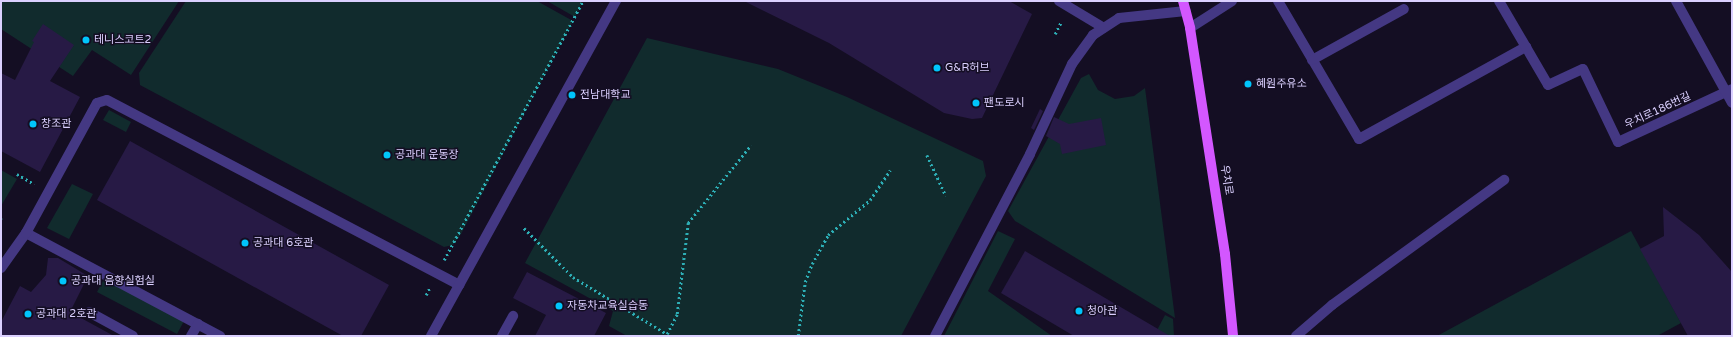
<!DOCTYPE html>
<html>
<head>
<meta charset="utf-8">
<style>
  body { margin:0 }
  #map { position:relative; width:1733px; height:337px; overflow:hidden; background:#140e23; font-family:"Varela Round","Noto Sans KR",sans-serif }
  div>[style] { position:absolute }
  .green>* { inset:0; background:#112b2d }
  .building>* { inset:0; background:#271a45 }
  .path>* { height:2.5px; margin-top:-1.25px; transform-origin:0; background:repeating-linear-gradient(90deg,#2dafb6 0 2px,transparent 0 5px) }
  .minor>* { height:10px; margin:-5px; padding:0 5px; transform-origin:5px; border-radius:5px; background:#443883 }
  .major>* { height:10px; margin:-5px; padding:0 5px; transform-origin:5px; border-radius:5px; background:#d357ff }
  .dots>* { width:11px; height:11px; translate:-50% -50%; box-sizing:border-box; border:2px solid #140e23; border-radius:50% }
  span { translate:-50% -50%; white-space:nowrap; text-align:center; line-height:1.15; -webkit-text-stroke:3px #140e23; paint-order:stroke }
  .poi-label { font-size:11px; color:#dbd0ff }
  .left { translate:0 -50%; text-align:left }
  .street-label { font-size:11px; color:#dbd0ff }
  .frame { position:absolute; inset:0; border:2px solid #dbd0ff; pointer-events:none }
</style>
</head>
<body>
<div id="map">
  <div class="green">
    <i style="clip-path:polygon(1px 1px,179px 1px,131px 75px,92px 50px,73px 76px,1px 29px)"></i>
    <i style="clip-path:polygon(186px 1px,537px 1px,573px 21px,461px 234px,453px 245px,444px 247px,140px 85px,139px 73px)"></i>
    <i style="clip-path:polygon(547px 1px,583px 1px,575px 17px)"></i>
    <i style="clip-path:polygon(647px 38px,778px 69px,847px 97px,983px 161px,986px 176px,901px 336px,627px 336px,609px 326px,613px 311px,525px 263px)"></i>
    <i style="clip-path:polygon(1089px 74px,1098px 90px,1115px 99px,1134px 96px,1145px 88px,1175px 318px,1015px 221px,1008px 211px,1081px 78px)"></i>
    <i style="clip-path:polygon(109px 110px,131px 122px,126px 132px,103px 120px)"></i>
    <i style="clip-path:polygon(1px 170px,17px 179px,1px 206px)"></i>
    <i style="clip-path:polygon(72px 184px,93px 194px,69px 239px,47px 228px)"></i>
    <i style="clip-path:polygon(998px 231px,1015px 239px,988px 291px,1052px 336px,944px 336px)"></i>
    <i style="clip-path:polygon(1631px 231px,1681px 323px,1657px 336px,1437px 336px)"></i>
    <i style="clip-path:polygon(104px 279px,184px 321px,177px 334px,97px 292px)"></i>
    <i style="clip-path:polygon(1165px 315px,1173px 319px,1174px 336px,1154px 336px)"></i>
  </div>
  <div class="building">
    <i style="clip-path:polygon(744px 1px,1009px 1px,1032px 14px,982px 118px,972px 119px,944px 113px,829px 43px)"></i>
    <i style="clip-path:polygon(43px 24px,74px 45px,50px 81px,80px 97px,40px 172px,1px 151px,1px 73px,15px 80px,34px 42px,32px 41px)"></i>
    <i style="clip-path:polygon(1040px 109px,1043px 111px,1034px 130px,1031px 128px)"></i>
    <i style="clip-path:polygon(1054px 117px,1069px 124px,1101px 118px,1106px 145px,1062px 154px,1060px 144px,1046px 136px)"></i>
    <i style="clip-path:polygon(130px 141px,389px 285px,361px 336px,343px 336px,97px 200px)"></i>
    <i style="clip-path:polygon(1663px 207px,1699px 235px,1732px 272px,1732px 336px,1688px 336px,1640px 249px,1664px 236px)"></i>
    <i style="clip-path:polygon(1025px 251px,1170px 336px,1074px 336px,1001px 293px)"></i>
    <i style="clip-path:polygon(48px 258px,58px 258px,88px 276px,70px 312px,114px 336px,1px 336px,1px 322px,20px 286px,31px 292px,46px 275px)"></i>
    <i style="clip-path:polygon(527px 272px,606px 313px,594px 336px,535px 336px,546px 315px,513px 298px)"></i>
  </div>
  <div class="path">
    <i style="left:1055px;top:34px;width:13px;rotate:-63deg"></i>
    <i style="left:927px;top:155px;width:45px;rotate:65.1deg"></i>
    <i style="left:17px;top:174px;width:20px;rotate:30deg"></i>
    <i style="left:1px;top:218px;width:4px;rotate:90deg"></i>
    <i style="left:524px;top:228px;width:69px;rotate:45deg"></i>
    <i style="left:573px;top:277px;width:110px;rotate:31.2deg"></i>
    <i style="left:667px;top:334px;width:22px;rotate:-63deg"></i>
    <i style="left:677px;top:314px;width:92px;rotate:-83.1deg"></i>
    <i style="left:688px;top:223px;width:100px;rotate:-51.1deg"></i>
    <i style="left:444px;top:260px;width:294px;rotate:-61.8deg"></i>
    <i style="left:426px;top:295px;width:9px;rotate:-63deg"></i>
    <i style="left:798px;top:336px;width:54px;rotate:-82.6deg"></i>
    <i style="left:805px;top:282px;width:19px;rotate:-69deg"></i>
    <i style="left:812px;top:264px;width:33px;rotate:-61deg"></i>
    <i style="left:828px;top:235px;width:55px;rotate:-39.8deg"></i>
    <i style="left:870px;top:200px;width:36px;rotate:-56deg"></i>
  </div>
  <div class="minor">
    <i style="left:1059px;top:1px;width:52px;rotate:31deg"></i>
    <i style="left:1278px;top:1px;width:160px;rotate:59.6deg"></i>
    <i style="left:1359px;top:139px;width:191px;rotate:-28.9deg"></i>
    <i style="left:1499px;top:1px;width:97px;rotate:59.7deg"></i>
    <i style="left:1548px;top:85px;width:38px;rotate:-25deg"></i>
    <i style="left:1583px;top:69px;width:81px;rotate:64.4deg"></i>
    <i style="left:1618px;top:142px;width:126px;rotate:-24.9deg"></i>
    <i style="left:1676px;top:1px;width:116px;rotate:61.2deg"></i>
    <i style="left:1190px;top:28px;width:50px;rotate:-32.7deg"></i>
    <i style="left:1312px;top:60px;width:105px;rotate:-29deg"></i>
    <i style="left:26px;top:233px;width:220px;rotate:28deg"></i>
    <i style="left:1px;top:268px;width:43px;rotate:-54.5deg"></i>
    <i style="left:26px;top:233px;width:148px;rotate:-61.4deg"></i>
    <i style="left:97px;top:103px;width:10px;rotate:-17deg"></i>
    <i style="left:107px;top:100px;width:398px;rotate:27.7deg"></i>
    <i style="left:89px;top:312px;width:50px;rotate:28.6deg"></i>
    <i style="left:191px;top:336px;width:14px;rotate:-60deg"></i>
    <i style="left:431px;top:336px;width:383px;rotate:-61.1deg"></i>
    <i style="left:502px;top:336px;width:23px;rotate:-61deg"></i>
    <i style="left:935px;top:336px;width:205px;rotate:-62.4deg"></i>
    <i style="left:1030px;top:154px;width:99px;rotate:-65deg"></i>
    <i style="left:1072px;top:64px;width:36px;rotate:-54deg"></i>
    <i style="left:1093px;top:35px;width:31px;rotate:-33deg"></i>
    <i style="left:1119px;top:18px;width:67px;rotate:-6deg"></i>
    <i style="left:1296px;top:336px;width:48px;rotate:-40.7deg"></i>
    <i style="left:1332px;top:305px;width:213px;rotate:-36deg"></i>
  </div>
  <div class="major">
    <i style="left:1183px;top:1px;width:28px;rotate:75deg"></i>
    <i style="left:1190px;top:28px;width:229px;rotate:81.2deg"></i>
    <i style="left:1225px;top:254px;width:82px;rotate:84.4deg"></i>
  </div>
  <div class="dots">
    <i style="left:86px;top:40px;background:#00c5fb"></i>
    <i style="left:937px;top:68px;background:#00c5fb"></i>
    <i style="left:1248px;top:84px;background:#00c5fb"></i>
    <i style="left:572px;top:95px;background:#00c5fb"></i>
    <i style="left:976px;top:103px;background:#00c5fb"></i>
    <i style="left:33px;top:124px;background:#00c5fb"></i>
    <i style="left:387px;top:155px;background:#00c5fb"></i>
    <i style="left:245px;top:243px;background:#00c5fb"></i>
    <i style="left:63px;top:281px;background:#00c5fb"></i>
    <i style="left:559px;top:306px;background:#00c5fb"></i>
    <i style="left:1079px;top:311px;background:#00c5fb"></i>
    <i style="left:28px;top:314px;background:#00c5fb"></i>
  </div>
  <div class="poi-label">
    <span class="left" style="left:94px;top:40px">테니스코트2</span>
    <span class="left" style="left:945px;top:68px">G&amp;R허브</span>
    <span class="left" style="left:1256px;top:84px">혜원주유소</span>
    <span class="left" style="left:580px;top:95px">전남대학교</span>
    <span class="left" style="left:984px;top:103px">팬도로시</span>
    <span class="left" style="left:41px;top:124px">창조관</span>
    <span class="left" style="left:395px;top:155px">공과대 운동장</span>
    <span class="left" style="left:253px;top:243px">공과대 6호관</span>
    <span class="left" style="left:71px;top:281px">공과대 음향실험실</span>
    <span class="left" style="left:567px;top:306px">자동차교육실습동</span>
    <span class="left" style="left:1087px;top:311px">청아관</span>
    <span class="left" style="left:36px;top:314px">공과대 2호관</span>
  </div>
  <div class="street-label">
    <span style="left:1658px;top:111px;rotate:-25deg">우치로186번길</span>
    <span style="left:1226px;top:180px;rotate:81deg">우치로</span>
  </div>
  <div class="frame"></div>
</div>
</body>
</html>
